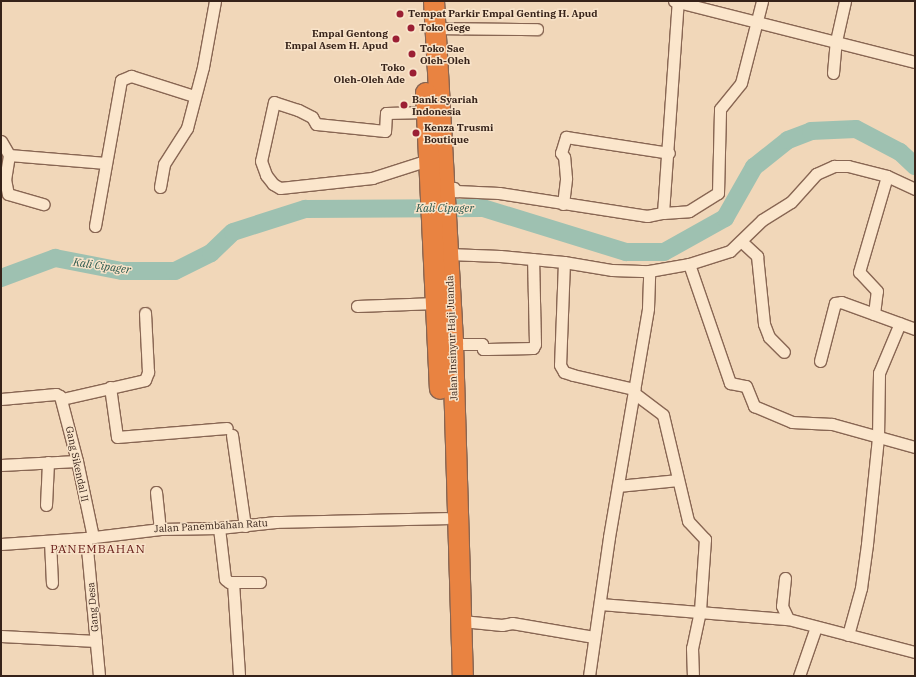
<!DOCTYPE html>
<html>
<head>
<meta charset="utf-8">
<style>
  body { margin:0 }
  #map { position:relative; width:916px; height:677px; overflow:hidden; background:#f1d7b9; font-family:"IBM Plex Serif",serif }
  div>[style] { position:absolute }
  .river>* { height:18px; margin:-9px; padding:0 9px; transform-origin:9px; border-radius:9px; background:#9ec1b1 }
  .roads { filter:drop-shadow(1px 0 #886653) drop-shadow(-1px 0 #886653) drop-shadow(0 1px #886653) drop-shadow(0 -1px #886653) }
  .street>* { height:11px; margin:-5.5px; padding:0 5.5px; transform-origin:5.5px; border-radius:5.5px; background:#fbe6cc }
  .highway>* { height:20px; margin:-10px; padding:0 10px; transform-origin:10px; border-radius:10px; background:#e98341 }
  .dots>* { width:11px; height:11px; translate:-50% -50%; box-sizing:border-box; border:2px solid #f8e3c9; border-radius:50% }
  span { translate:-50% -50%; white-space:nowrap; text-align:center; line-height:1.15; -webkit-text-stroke:3px #f8e3c9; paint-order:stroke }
  .poi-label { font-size:10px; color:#362219; font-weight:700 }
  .left { translate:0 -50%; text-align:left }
  .right { translate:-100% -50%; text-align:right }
  .street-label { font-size:10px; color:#362219 }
  .water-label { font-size:11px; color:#27574c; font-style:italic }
  .quarter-label { font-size:12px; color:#651915; letter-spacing:1px }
  .frame { position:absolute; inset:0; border:2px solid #362219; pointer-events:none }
</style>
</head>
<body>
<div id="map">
  <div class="river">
    <i style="left:1px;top:278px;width:58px;rotate:-20.3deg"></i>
    <i style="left:55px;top:258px;width:68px;rotate:11deg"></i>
    <i style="left:122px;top:271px;width:53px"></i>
    <i style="left:175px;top:271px;width:40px;rotate:-26.6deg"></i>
    <i style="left:211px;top:253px;width:30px;rotate:-44deg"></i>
    <i style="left:233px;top:232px;width:76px;rotate:-17.7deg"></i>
    <i style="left:305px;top:209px;width:178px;rotate:-0.3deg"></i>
    <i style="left:483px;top:208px;width:150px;rotate:17.1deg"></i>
    <i style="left:626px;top:252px;width:38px"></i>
    <i style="left:664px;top:252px;width:70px;rotate:-29.1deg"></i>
    <i style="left:725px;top:218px;width:59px;rotate:-60.4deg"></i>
    <i style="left:754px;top:167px;width:43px;rotate:-38.5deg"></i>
    <i style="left:788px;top:140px;width:25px;rotate:-21deg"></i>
    <i style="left:811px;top:131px;width:45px;rotate:-2.5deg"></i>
    <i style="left:856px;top:129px;width:50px;rotate:27.6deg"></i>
    <i style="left:900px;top:152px;width:21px;rotate:43deg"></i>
  </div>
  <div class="roads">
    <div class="street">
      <i style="left:674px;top:1px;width:249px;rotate:14.2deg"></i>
      <i style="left:435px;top:28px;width:102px;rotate:0.6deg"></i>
      <i style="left:833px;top:73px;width:32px;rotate:-85deg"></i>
      <i style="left:836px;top:41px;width:41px;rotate:-77.3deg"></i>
      <i style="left:426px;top:112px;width:40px;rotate:178.6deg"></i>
      <i style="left:386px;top:113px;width:18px;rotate:93deg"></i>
      <i style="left:385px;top:131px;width:69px;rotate:-174.2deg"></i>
      <i style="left:316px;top:124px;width:8px;rotate:-120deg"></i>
      <i style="left:312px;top:117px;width:16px;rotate:-153deg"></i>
      <i style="left:298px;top:110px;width:25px;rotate:-162deg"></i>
      <i style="left:274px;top:102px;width:60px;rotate:102.4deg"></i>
      <i style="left:261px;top:161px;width:15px;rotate:70deg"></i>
      <i style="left:266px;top:175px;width:11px;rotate:52deg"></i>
      <i style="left:273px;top:184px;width:8px;rotate:30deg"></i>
      <i style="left:280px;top:188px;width:93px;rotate:-6.2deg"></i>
      <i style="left:372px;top:178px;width:59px;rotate:-17.8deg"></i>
      <i style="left:1px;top:141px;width:16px;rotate:60deg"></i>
      <i style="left:9px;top:155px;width:24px;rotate:99deg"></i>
      <i style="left:5px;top:179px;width:15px;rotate:79deg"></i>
      <i style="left:8px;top:194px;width:37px;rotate:16deg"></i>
      <i style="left:9px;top:155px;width:97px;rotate:4.7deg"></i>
      <i style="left:160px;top:187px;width:23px;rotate:-80deg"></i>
      <i style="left:164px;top:164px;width:43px;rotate:-57.4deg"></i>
      <i style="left:187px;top:128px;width:63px;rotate:-75.3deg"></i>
      <i style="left:203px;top:67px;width:67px;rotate:-79.7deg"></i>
      <i style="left:454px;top:188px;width:4px;rotate:56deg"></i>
      <i style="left:456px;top:191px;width:43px;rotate:2.7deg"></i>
      <i style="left:499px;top:193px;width:150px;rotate:8.8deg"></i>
      <i style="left:647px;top:216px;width:16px;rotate:-11deg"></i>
      <i style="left:663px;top:213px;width:213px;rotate:-86deg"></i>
      <i style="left:563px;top:204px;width:26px;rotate:-83deg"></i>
      <i style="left:566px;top:178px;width:21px;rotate:-95deg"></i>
      <i style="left:564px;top:157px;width:5px;rotate:-127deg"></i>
      <i style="left:561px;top:153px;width:17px;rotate:-73deg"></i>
      <i style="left:566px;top:137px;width:104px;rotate:8.8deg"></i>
      <i style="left:663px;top:213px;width:26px;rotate:-4deg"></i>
      <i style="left:689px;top:211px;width:34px;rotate:-32deg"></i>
      <i style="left:718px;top:193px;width:84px;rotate:-88.6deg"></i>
      <i style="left:720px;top:109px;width:33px;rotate:-51deg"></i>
      <i style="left:741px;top:83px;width:85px;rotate:-75.6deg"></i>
      <i style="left:95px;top:226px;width:148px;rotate:-79.9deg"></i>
      <i style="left:121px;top:80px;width:11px;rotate:-22deg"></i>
      <i style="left:131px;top:76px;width:66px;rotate:17.6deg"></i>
      <i style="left:742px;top:242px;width:21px;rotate:43deg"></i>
      <i style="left:757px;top:256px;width:68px;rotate:84.1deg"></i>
      <i style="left:764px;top:324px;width:14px;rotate:69deg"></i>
      <i style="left:769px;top:337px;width:21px;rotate:45deg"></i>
      <i style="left:448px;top:254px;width:52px;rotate:2.2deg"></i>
      <i style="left:500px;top:256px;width:64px;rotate:5.4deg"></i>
      <i style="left:564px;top:262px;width:49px;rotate:9.5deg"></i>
      <i style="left:612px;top:270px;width:37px;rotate:2deg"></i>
      <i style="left:564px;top:262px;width:103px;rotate:92.2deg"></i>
      <i style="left:560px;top:365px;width:8px;rotate:60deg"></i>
      <i style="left:564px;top:372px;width:9px;rotate:18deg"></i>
      <i style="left:573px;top:375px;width:63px;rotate:12.9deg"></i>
      <i style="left:689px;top:264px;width:126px;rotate:71deg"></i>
      <i style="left:730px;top:383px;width:16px;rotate:11deg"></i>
      <i style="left:746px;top:386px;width:22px;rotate:68deg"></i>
      <i style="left:754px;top:406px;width:41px;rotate:22.8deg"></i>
      <i style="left:792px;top:422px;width:40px;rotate:2.9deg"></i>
      <i style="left:832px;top:424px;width:86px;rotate:15.5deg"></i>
      <i style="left:357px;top:306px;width:79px;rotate:-2.2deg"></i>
      <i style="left:874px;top:314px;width:23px;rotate:-83deg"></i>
      <i style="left:877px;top:291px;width:26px;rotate:-133deg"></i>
      <i style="left:859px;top:272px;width:100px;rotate:-73.7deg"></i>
      <i style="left:453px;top:344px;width:29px"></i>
      <i style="left:482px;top:344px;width:5px;rotate:79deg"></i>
      <i style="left:483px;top:349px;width:4px"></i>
      <i style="left:487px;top:349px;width:46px;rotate:-1.2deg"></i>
      <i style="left:533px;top:348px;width:4px;rotate:-63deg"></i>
      <i style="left:535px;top:344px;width:85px;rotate:-91.3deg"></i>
      <i style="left:820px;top:361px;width:60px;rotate:-75.5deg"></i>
      <i style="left:835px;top:303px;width:6px;rotate:-9deg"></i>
      <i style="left:841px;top:302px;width:79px;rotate:20deg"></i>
      <i style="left:110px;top:387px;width:50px;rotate:82deg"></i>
      <i style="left:117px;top:437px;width:110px;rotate:-4.7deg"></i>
      <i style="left:634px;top:393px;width:36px;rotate:37deg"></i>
      <i style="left:663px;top:415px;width:109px;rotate:76.7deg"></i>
      <i style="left:688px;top:521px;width:25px;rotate:47deg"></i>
      <i style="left:705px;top:539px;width:72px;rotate:94deg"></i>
      <i style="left:700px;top:611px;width:38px;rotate:102deg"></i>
      <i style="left:692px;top:648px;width:28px;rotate:88deg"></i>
      <i style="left:1px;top:399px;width:55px;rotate:-5.2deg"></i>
      <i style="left:56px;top:394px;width:4px;rotate:27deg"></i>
      <i style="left:60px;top:396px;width:67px;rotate:75.3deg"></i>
      <i style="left:77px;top:461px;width:78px;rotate:78.1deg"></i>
      <i style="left:62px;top:399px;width:85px;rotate:-12.9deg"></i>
      <i style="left:145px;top:380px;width:9px;rotate:-69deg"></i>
      <i style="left:148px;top:372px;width:59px;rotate:-92.9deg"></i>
      <i style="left:232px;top:435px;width:92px;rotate:81.9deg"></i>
      <i style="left:1px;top:465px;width:76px;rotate:-3deg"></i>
      <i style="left:618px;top:486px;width:60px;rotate:-5.7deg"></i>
      <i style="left:156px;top:492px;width:37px;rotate:84deg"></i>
      <i style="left:46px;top:505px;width:43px;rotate:-87.3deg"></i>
      <i style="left:219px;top:528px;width:51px;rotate:83.3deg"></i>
      <i style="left:225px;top:579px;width:5px;rotate:37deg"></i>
      <i style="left:229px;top:582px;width:31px"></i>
      <i style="left:86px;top:538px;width:139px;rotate:84.6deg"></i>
      <i style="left:50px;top:541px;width:42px;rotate:87.3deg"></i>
      <i style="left:1px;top:544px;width:85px;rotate:-4deg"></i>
      <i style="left:86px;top:538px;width:75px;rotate:-6.9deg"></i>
      <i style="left:160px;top:529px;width:59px;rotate:-1deg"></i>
      <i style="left:219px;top:528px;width:57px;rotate:-6deg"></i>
      <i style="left:276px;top:522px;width:170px;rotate:-1.3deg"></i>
      <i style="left:785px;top:578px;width:28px;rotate:96deg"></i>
      <i style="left:782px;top:606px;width:14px;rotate:65deg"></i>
      <i style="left:233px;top:582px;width:94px;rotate:86.3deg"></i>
      <i style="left:600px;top:604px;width:189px;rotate:4.6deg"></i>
      <i style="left:788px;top:619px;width:131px;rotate:14.6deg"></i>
      <i style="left:462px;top:621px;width:40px;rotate:5.7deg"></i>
      <i style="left:502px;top:625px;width:10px;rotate:-11deg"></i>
      <i style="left:512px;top:623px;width:83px;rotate:9.7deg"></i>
      <i style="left:848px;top:635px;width:49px;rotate:-74.5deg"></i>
      <i style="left:861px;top:588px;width:44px;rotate:-82.2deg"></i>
      <i style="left:867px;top:544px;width:107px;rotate:-84.1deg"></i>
      <i style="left:878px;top:438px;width:65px;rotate:-89.1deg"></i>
      <i style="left:879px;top:373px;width:54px;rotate:-67.2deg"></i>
      <i style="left:1px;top:636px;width:95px;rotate:3deg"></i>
      <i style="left:589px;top:676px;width:140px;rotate:-81.8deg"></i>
      <i style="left:609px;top:537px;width:232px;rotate:-80.3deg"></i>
      <i style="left:648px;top:308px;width:37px;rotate:-88deg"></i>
      <i style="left:649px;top:271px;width:41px;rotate:-9.9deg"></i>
      <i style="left:689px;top:264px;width:43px;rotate:-17.6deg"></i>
      <i style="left:730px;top:251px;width:45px;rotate:-44.1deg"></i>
      <i style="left:762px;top:220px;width:34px;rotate:-32deg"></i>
      <i style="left:791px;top:202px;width:38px;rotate:-48deg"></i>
      <i style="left:816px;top:174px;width:20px;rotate:-24deg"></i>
      <i style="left:834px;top:166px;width:14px"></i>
      <i style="left:848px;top:166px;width:40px;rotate:14.4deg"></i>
      <i style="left:887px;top:176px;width:31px;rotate:25deg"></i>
      <i style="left:799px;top:676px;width:52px;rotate:-70.9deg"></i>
    </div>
    <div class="highway">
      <i style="left:434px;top:1px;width:344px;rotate:86.8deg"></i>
      <i style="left:453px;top:344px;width:332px;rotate:88.3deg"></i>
      <i style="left:426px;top:93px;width:296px;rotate:87.3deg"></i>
    </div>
  </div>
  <div class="dots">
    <i style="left:400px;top:14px;background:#9b1f34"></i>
    <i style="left:411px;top:28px;background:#9b1f34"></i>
    <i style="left:396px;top:39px;background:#9b1f34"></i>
    <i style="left:412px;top:54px;background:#9b1f34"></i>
    <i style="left:413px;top:73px;background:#9b1f34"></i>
    <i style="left:404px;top:105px;background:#9b1f34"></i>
    <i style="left:416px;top:133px;background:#9b1f34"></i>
  </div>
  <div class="poi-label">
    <span class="left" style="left:408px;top:14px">Tempat Parkir Empal Genting H. Apud</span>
    <span class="left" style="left:419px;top:28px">Toko Gege</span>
    <span class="right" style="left:388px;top:39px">Empal Gentong<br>Empal Asem H. Apud</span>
    <span class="left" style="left:420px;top:54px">Toko Sae<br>Oleh-Oleh</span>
    <span class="right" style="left:405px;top:73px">Toko<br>Oleh-Oleh Ade</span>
    <span class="left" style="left:412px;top:105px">Bank Syariah<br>Indonesia</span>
    <span class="left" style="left:424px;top:133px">Kenza Trusmi<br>Boutique</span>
  </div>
  <div class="street-label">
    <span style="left:452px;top:338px;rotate:-92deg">Jalan Insinyur Haji Juanda</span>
    <span style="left:77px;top:464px;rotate:78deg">Gang Sikendal II</span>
    <span style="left:211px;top:526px;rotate:-3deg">Jalan Panembahan Ratu</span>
    <span style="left:93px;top:607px;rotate:-95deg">Gang Desa</span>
  </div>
  <div class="water-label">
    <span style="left:445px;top:208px">Kali Cipager</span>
    <span style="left:102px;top:266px;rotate:8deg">Kali Cipager</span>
  </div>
  <div class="quarter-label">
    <span style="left:98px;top:549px">PANEMBAHAN</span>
  </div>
  <div class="frame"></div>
</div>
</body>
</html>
